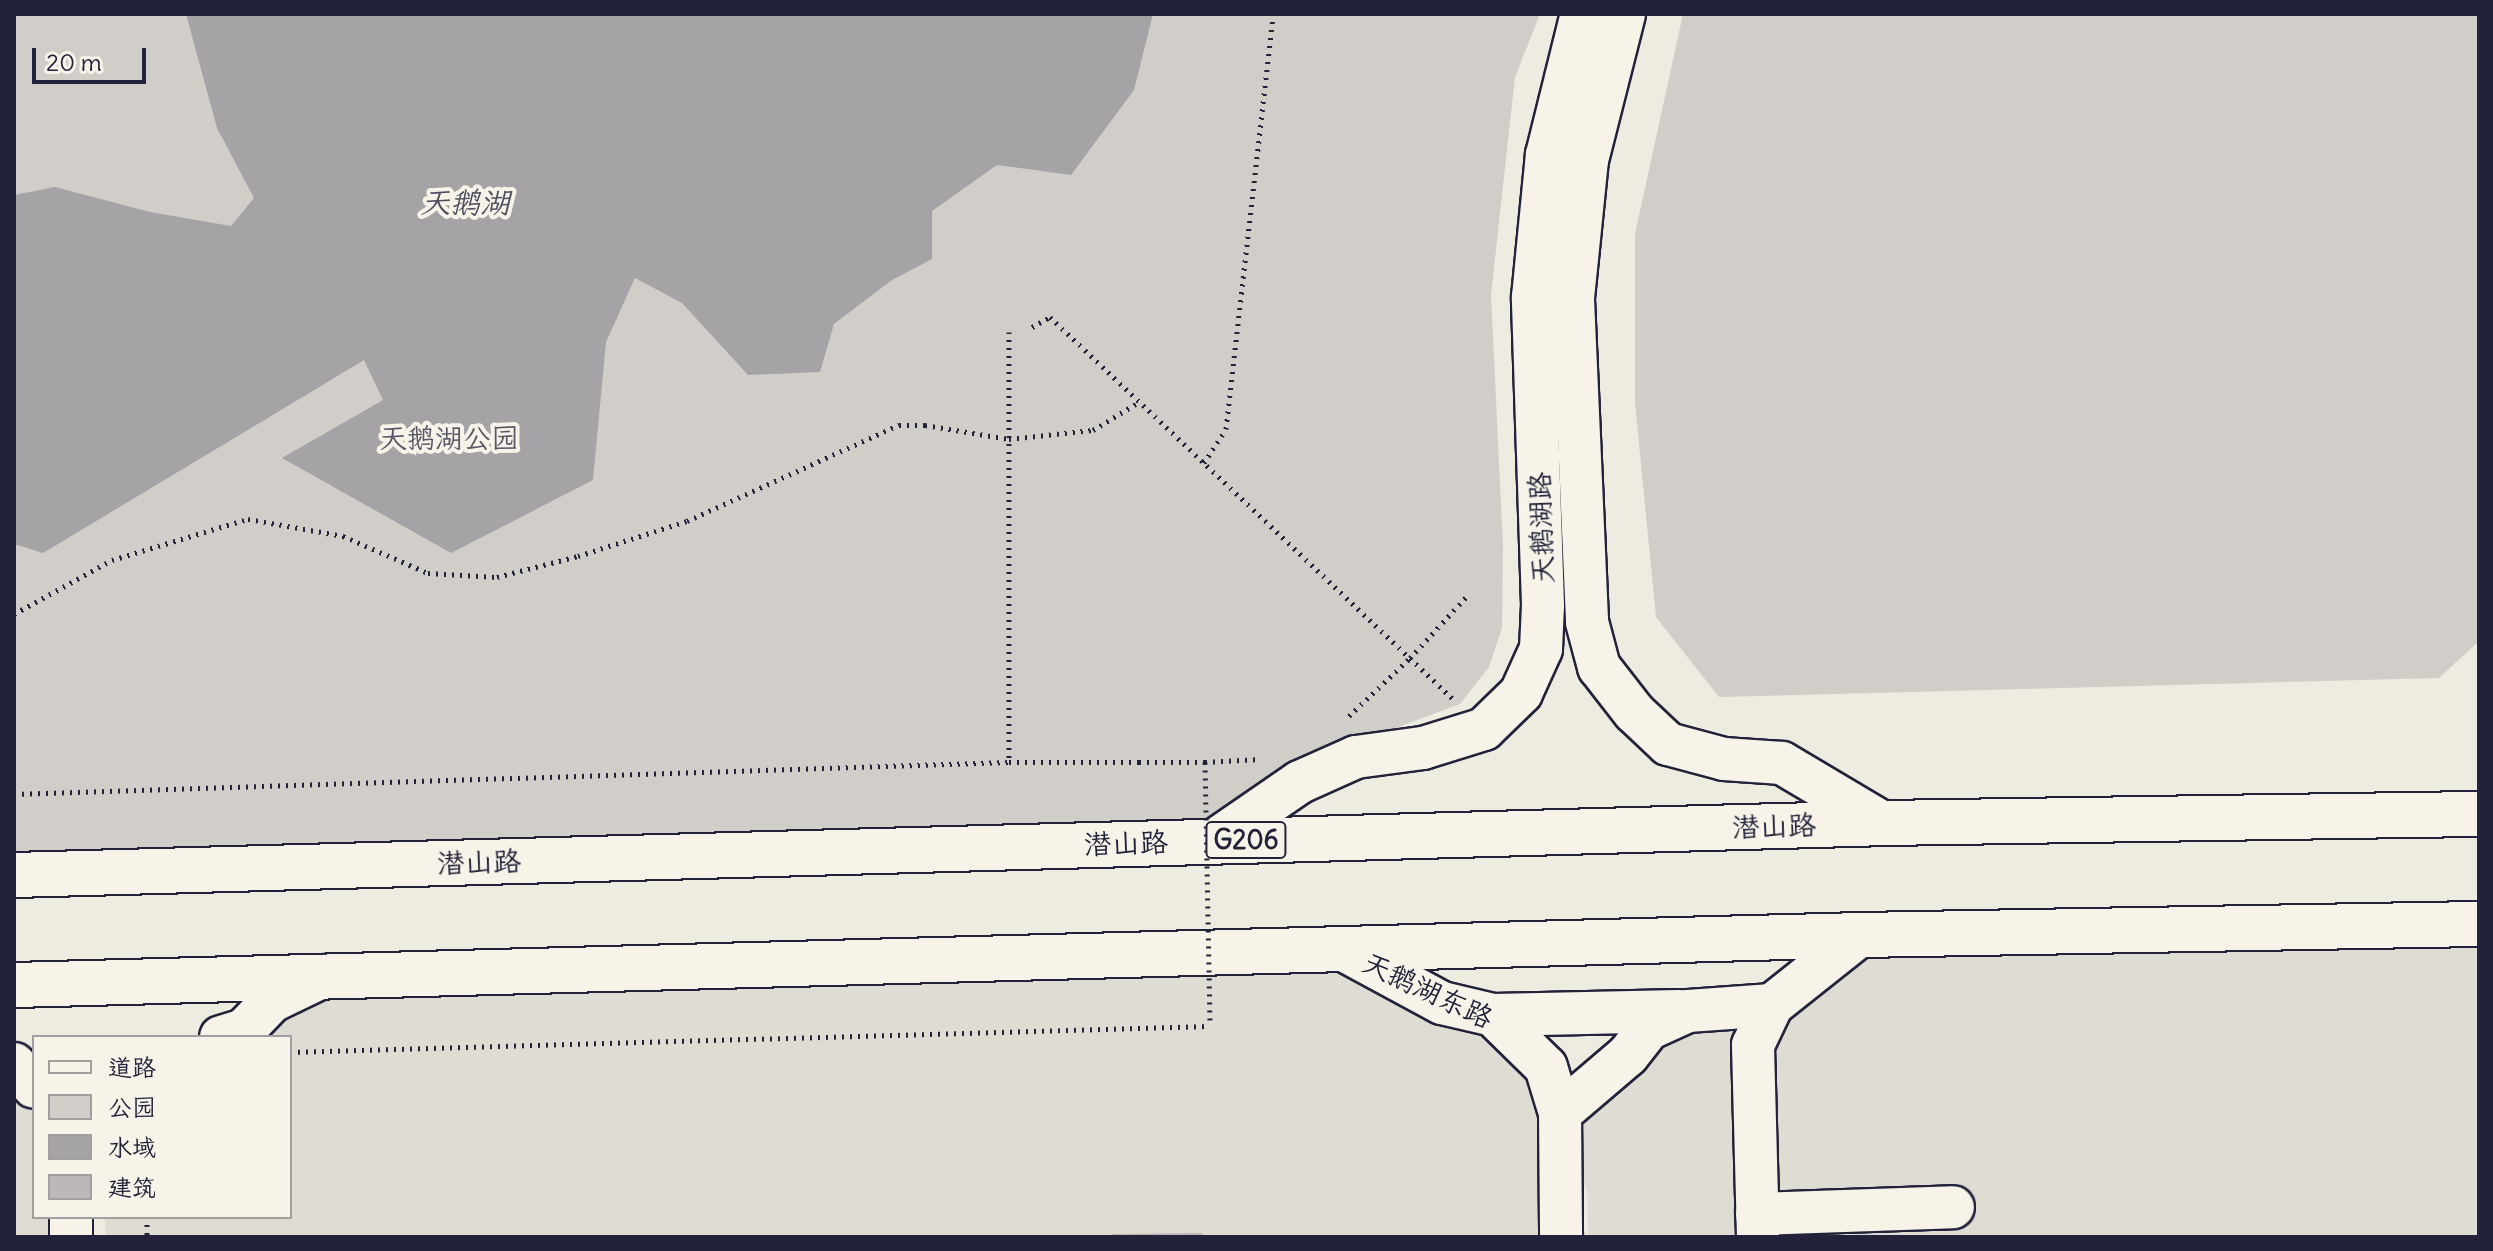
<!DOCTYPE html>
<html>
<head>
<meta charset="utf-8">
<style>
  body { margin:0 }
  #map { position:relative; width:2493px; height:1251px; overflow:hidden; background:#eeebe1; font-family:Delius,"LXGW WenKai TC",sans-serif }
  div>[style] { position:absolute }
  .built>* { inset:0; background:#dfdcd4 }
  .green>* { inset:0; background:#d1cdc9 }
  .water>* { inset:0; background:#a6a3a6 }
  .building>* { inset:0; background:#bbb8b7 }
  .path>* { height:5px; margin-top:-2.5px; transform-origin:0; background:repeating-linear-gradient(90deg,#22223b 0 2px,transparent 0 8px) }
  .roads { filter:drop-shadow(2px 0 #22223b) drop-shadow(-2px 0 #22223b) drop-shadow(0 2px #22223b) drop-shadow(0 -2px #22223b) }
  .minor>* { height:42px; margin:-21px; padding:0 21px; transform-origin:21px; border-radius:21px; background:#f7f3e8 }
  .major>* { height:44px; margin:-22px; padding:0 22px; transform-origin:22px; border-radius:22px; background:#f7f3e8 }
  .path-bridge>* { height:5px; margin-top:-2.5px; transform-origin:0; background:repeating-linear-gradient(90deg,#22223b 0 2px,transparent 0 8px) }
  span { translate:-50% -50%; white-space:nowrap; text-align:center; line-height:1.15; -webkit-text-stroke:8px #f7f3e8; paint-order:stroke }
  .shield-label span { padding:2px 6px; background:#f7f3e8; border:2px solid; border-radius:6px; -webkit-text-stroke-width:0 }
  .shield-label { font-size:26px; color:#22223b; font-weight:700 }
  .park-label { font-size:28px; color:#575566 }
  .street-label { font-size:28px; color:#22223b }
  .water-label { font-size:30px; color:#504f60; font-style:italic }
  .frame { position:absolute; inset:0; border:16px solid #22223b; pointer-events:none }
  .legend { position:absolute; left:32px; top:1035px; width:260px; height:184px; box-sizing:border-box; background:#f7f3e8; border:2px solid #a29fa3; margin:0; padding:10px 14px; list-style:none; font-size:24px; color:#22223b }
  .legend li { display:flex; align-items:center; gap:16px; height:40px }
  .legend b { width:40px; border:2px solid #a29fa3 }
  .scale { position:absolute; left:32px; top:48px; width:114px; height:36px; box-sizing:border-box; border:4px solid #22223b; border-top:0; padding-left:10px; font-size:24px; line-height:28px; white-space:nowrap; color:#22223b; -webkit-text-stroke:6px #f7f3e8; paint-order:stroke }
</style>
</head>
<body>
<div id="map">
  <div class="built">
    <i style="clip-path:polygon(2479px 924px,2479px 1237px,1588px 1237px,1587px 1191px,1561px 1116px,1561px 1237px,106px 1237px,105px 1217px,290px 1217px,290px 1037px,221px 1037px,272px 1001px,1342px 949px,1493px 1015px,1560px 1112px,1648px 1029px,1772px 1005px,1860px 935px)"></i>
    <i style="clip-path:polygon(14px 1064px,34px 1087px,34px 1217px,71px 1217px,71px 1237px,14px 1237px)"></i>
  </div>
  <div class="green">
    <i style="clip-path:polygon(14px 14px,1540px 14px,1515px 77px,1491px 295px,1503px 546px,1502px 628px,1489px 667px,1460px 704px,1336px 750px,1214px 841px,14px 875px)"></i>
    <i style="clip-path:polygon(1683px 14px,2479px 14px,2479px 641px,2439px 678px,1719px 697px,1656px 617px,1635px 403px,1635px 234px)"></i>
  </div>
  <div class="water">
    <i style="clip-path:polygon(186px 14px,1153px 14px,1134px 90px,1071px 175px,997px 165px,932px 211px,932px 259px,892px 280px,834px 324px,820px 372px,748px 375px,682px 303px,635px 278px,606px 342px,593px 480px,451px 553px,282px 458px,383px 400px,364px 360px,43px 553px,14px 544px,14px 195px,55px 187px,150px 212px,231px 226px,254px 198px,217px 128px)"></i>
  </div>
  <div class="building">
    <i style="clip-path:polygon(1202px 1233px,1202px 1237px,1112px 1237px,1112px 1234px)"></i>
  </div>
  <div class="path">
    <i style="left:1032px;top:327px;width:21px;rotate:-29deg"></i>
    <i style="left:1050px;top:317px;width:554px;rotate:43.46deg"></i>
    <i style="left:1009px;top:332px;width:430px;rotate:90deg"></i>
    <i style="left:1009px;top:762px;width:130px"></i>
    <i style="left:1204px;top:463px;width:40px;rotate:-57.1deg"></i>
    <i style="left:1226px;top:429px;width:418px;rotate:-83.5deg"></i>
    <i style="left:14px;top:614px;width:112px;rotate:-28.9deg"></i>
    <i style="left:112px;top:560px;width:142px;rotate:-16.8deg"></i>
    <i style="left:248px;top:519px;width:97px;rotate:10.1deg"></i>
    <i style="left:343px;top:536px;width:93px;rotate:23.5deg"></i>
    <i style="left:428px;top:573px;width:69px;rotate:3.3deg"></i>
    <i style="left:497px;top:577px;width:84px;rotate:-14.5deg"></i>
    <i style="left:578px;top:556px;width:114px;rotate:-17.8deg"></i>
    <i style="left:687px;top:521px;width:233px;rotate:-24.4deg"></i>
    <i style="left:899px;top:425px;width:26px"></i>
    <i style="left:925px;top:425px;width:85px;rotate:9.5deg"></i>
    <i style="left:1009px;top:439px;width:84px;rotate:-6.1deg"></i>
    <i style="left:1093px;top:430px;width:54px;rotate:-31.3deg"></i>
    <i style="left:1349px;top:716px;width:84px;rotate:-43.6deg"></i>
    <i style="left:1410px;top:658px;width:86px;rotate:-47.4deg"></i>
    <i style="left:1205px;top:762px;width:55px;rotate:-3.1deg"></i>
    <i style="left:14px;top:794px;width:996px;rotate:-1.84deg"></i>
    <i style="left:290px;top:1052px;width:920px;rotate:-1.62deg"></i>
    <i style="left:147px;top:1217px;width:20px;rotate:90deg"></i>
  </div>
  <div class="roads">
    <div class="minor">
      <i style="left:1624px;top:14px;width:151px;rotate:104.2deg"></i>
      <i style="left:1587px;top:160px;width:140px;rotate:95.8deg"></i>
      <i style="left:1573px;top:299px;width:323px;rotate:87.5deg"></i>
      <i style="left:1587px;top:622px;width:47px;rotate:75.1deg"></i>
      <i style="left:1599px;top:667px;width:57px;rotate:52.1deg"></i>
      <i style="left:1634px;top:712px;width:47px;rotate:43.3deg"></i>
      <i style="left:1668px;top:744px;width:58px;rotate:15deg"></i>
      <i style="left:1724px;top:759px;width:58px;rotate:3.9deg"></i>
      <i style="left:1782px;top:763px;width:117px;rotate:30.7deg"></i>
      <i style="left:1214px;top:841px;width:104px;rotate:-34.5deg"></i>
      <i style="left:1300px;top:782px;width:61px;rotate:-24.1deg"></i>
      <i style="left:1356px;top:757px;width:68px;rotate:-7.7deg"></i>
      <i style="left:1423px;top:748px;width:64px;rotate:-17.3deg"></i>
      <i style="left:1484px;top:729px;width:52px;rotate:-44.2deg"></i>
      <i style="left:1521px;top:693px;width:48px;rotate:-65.6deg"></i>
      <i style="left:1541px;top:649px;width:44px;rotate:-87.4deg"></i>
      <i style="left:1543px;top:605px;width:308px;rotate:-91.9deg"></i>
      <i style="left:1533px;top:297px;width:143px;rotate:-84.4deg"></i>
      <i style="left:1547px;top:155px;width:145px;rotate:-76.1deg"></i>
      <i style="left:1342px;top:949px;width:114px;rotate:28.4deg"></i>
      <i style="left:1442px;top:1003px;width:52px;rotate:13.2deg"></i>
      <i style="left:1493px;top:1015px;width:74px;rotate:44.5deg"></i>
      <i style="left:1546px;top:1067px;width:48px;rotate:73.1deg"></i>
      <i style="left:1560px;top:1113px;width:124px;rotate:89.5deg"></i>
      <i style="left:1493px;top:1015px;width:186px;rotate:-1.2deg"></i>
      <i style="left:221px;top:1037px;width:24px;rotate:-17deg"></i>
      <i style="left:244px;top:1030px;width:40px;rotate:-46deg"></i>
      <i style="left:272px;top:1001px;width:58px;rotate:-25.7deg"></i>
      <i style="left:14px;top:1064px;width:30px;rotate:49deg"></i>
      <i style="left:1560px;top:1113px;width:89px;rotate:-40.5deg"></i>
      <i style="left:1628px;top:1055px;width:33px;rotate:-52deg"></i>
      <i style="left:1648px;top:1029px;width:44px;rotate:-24.2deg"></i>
      <i style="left:1688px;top:1011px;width:84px;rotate:-4.1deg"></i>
      <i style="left:1772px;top:1005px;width:112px;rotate:-38.5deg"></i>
      <i style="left:1757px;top:1214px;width:196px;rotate:-2deg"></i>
      <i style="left:71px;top:1217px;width:20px;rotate:90deg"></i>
      <i style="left:1758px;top:1237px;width:192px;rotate:-91.5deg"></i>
      <i style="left:1753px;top:1045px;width:44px;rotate:-64.6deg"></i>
    </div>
    <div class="major">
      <i style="left:14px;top:875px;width:1870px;rotate:-1.59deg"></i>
      <i style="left:1883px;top:823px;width:596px;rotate:-0.87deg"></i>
      <i style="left:14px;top:985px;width:1847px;rotate:-1.55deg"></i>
      <i style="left:1860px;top:935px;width:619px;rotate:-1.02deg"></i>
    </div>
  </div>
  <div class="path-bridge">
    <i style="left:1139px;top:762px;width:66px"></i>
    <i style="left:1205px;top:762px;width:264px;rotate:88.9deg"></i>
  </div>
  <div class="shield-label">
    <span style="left:1246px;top:840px">G206</span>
  </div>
  <div class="park-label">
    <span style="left:449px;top:438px">天鹅湖公园</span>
  </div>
  <div class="street-label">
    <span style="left:1541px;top:528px;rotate:-92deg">天鹅湖路</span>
    <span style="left:1774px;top:826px;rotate:-2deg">潜山路</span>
    <span style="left:1126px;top:843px;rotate:-2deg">潜山路</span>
    <span style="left:479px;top:862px;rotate:-2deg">潜山路</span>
    <span style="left:1428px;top:990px;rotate:25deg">天鹅湖东路</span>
  </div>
  <div class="water-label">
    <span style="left:465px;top:202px">天鹅湖</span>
  </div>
  <div class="frame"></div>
  <ul class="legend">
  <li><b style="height:10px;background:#f7f3e8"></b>道路</li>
  <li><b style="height:22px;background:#d1cdc9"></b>公园</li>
  <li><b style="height:22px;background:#a6a3a6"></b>水域</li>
  <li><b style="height:22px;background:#bbb8b7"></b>建筑</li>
  </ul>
  <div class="scale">20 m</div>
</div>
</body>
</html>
